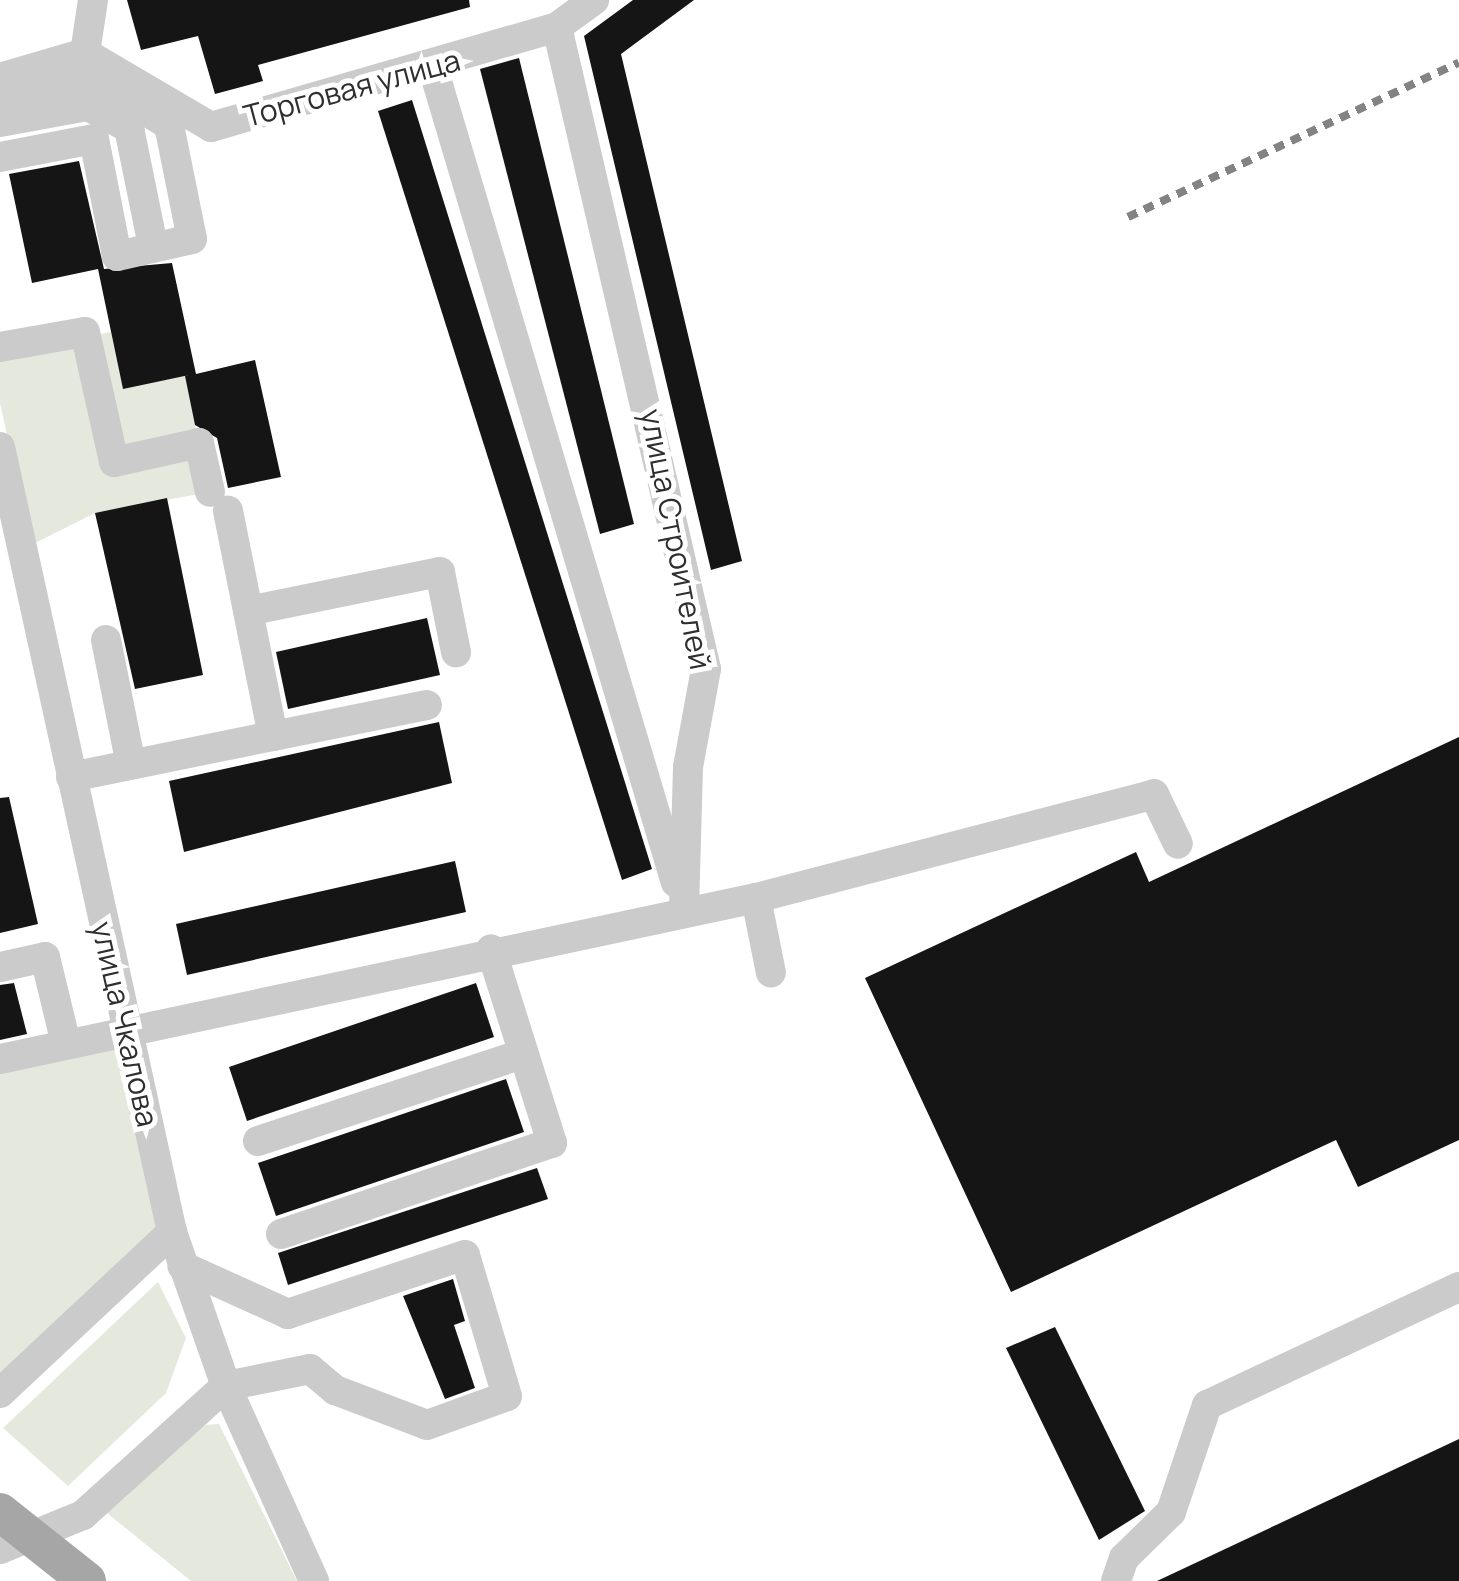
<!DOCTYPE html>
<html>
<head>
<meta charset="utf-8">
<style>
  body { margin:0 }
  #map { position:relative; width:1459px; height:1581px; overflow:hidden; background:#fff; font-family:Manrope,sans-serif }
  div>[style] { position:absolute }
  .green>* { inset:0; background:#e5e9dd }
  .building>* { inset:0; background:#151515 }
  .minor>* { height:30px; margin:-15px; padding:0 15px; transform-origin:15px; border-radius:15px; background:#cbcbcb }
  .major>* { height:38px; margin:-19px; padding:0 19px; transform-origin:19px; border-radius:19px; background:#a6a6a6 }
  .rail>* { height:8px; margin-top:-4px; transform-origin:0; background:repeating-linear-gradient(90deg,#838383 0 10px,transparent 0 18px) }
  span { translate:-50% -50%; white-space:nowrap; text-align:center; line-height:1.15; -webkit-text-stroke:10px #fff; paint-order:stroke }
  .street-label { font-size:30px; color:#2e2e2e }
</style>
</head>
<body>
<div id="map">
  <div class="green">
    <i style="clip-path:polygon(111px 332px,123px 388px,185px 376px,198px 439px,118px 456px,90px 336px)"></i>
    <i style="clip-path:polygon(81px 337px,112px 467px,196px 448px,205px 493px,95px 513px,31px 545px,0 403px,0 353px)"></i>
    <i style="clip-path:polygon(118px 1037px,162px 1229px,0 1380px,0 1065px)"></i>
    <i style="clip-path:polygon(158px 1282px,186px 1338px,166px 1393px,68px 1486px,3px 1428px)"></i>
    <i style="clip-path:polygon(219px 1424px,297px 1581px,191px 1581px,102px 1509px,187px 1426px)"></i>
  </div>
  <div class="building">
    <i style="clip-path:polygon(127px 0,469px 0,470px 7px,258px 65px,263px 81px,215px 94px,198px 36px,141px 50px)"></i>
    <i style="clip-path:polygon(633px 0,694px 0,621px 54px,742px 561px,711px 570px,584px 36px)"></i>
    <i style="clip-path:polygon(519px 58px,634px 524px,600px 534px,480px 69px)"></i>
    <i style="clip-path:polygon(412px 100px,652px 869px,622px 880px,378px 111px)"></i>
    <i style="clip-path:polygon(79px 161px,104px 269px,172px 263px,196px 374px,255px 360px,281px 477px,228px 488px,217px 438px,195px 425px,185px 376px,194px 374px,123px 389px,98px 269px,32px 283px,9px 174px)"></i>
    <i style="clip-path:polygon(167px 498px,203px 675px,135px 689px,95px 513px)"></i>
    <i style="clip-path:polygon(427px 618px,440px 675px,288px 709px,276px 652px)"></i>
    <i style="clip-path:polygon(439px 722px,452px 783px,184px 852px,169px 781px)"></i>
    <i style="clip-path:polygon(1459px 737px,1459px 1140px,1358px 1187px,1336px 1140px,1011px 1292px,865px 978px,1136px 852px,1149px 882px)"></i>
    <i style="clip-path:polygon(9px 797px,38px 924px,0 933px,0 798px)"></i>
    <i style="clip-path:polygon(455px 861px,466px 912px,187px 975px,176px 924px)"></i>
    <i style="clip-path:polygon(14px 983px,27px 1034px,0 1040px,0 985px)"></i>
    <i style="clip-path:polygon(476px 983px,494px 1037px,247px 1121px,229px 1067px)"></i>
    <i style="clip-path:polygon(506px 1079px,524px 1132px,276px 1216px,258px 1163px)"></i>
    <i style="clip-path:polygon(537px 1168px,548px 1199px,288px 1285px,278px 1253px)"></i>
    <i style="clip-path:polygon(453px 1279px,465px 1321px,454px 1325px,475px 1388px,445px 1399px,403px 1296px)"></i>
    <i style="clip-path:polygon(1055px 1327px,1145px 1511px,1099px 1540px,1006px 1348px)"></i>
    <i style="clip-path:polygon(1459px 1439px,1459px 1581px,1157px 1581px)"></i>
  </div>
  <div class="minor">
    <i style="left:557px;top:27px;width:659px;rotate:76.93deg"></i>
    <i style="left:706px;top:669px;width:100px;rotate:100.4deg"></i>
    <i style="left:688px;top:767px;width:143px;rotate:91.6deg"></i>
    <i style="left:85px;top:53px;width:54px;rotate:-81.4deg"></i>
    <i style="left:433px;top:68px;width:850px;rotate:73.4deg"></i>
    <i style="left:0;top:78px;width:89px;rotate:-16.4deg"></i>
    <i style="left:85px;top:53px;width:146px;rotate:30.4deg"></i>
    <i style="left:211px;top:127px;width:360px;rotate:-16.1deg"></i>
    <i style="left:557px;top:27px;width:46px;rotate:-36.1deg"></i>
    <i style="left:0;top:100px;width:97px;rotate:-12.5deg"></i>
    <i style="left:95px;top:79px;width:87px;rotate:31.9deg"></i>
    <i style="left:169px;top:125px;width:116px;rotate:78.6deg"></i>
    <i style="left:192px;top:239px;width:77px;rotate:167.2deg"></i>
    <i style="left:117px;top:256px;width:119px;rotate:-101.1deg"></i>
    <i style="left:94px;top:139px;width:96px;rotate:169.2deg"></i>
    <i style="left:0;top:122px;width:89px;rotate:-10.3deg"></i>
    <i style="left:88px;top:106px;width:47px;rotate:28.2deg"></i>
    <i style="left:129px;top:128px;width:120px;rotate:78.5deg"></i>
    <i style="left:0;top:347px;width:86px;rotate:-10deg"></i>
    <i style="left:85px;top:332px;width:133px;rotate:77.4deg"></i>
    <i style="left:114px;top:462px;width:87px;rotate:-12.6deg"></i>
    <i style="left:199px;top:443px;width:50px;rotate:77.3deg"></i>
    <i style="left:0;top:447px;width:804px;rotate:77.64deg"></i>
    <i style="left:172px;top:1232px;width:163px;rotate:70.7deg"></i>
    <i style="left:226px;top:1386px;width:214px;rotate:65.7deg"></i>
    <i style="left:248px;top:611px;width:196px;rotate:-11.5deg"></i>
    <i style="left:440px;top:572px;width:82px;rotate:78.7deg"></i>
    <i style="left:106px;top:640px;width:127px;rotate:78.7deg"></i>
    <i style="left:273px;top:736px;width:157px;rotate:-11.4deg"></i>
    <i style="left:71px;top:777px;width:206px;rotate:-11.5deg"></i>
    <i style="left:273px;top:736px;width:230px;rotate:-101.3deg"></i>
    <i style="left:756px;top:898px;width:76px;rotate:78.7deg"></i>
    <i style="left:0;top:967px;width:46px;rotate:-12.5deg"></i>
    <i style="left:45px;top:957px;width:89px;rotate:76.4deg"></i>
    <i style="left:0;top:1059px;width:773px;rotate:-12.02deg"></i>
    <i style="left:756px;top:898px;width:411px;rotate:-14.6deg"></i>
    <i style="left:1154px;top:794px;width:55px;rotate:64.4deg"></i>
    <i style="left:258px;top:1141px;width:279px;rotate:-18.2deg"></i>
    <i style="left:281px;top:1234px;width:286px;rotate:-18.6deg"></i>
    <i style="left:552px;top:1143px;width:203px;rotate:-107.5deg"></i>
    <i style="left:0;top:1393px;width:236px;rotate:-43.1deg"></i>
    <i style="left:0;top:1549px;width:90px;rotate:-22.3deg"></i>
    <i style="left:83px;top:1515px;width:193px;rotate:-42.1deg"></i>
    <i style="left:226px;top:1386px;width:86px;rotate:-11.4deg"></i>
    <i style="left:310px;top:1369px;width:33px;rotate:40deg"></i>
    <i style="left:335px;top:1390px;width:98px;rotate:20.8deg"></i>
    <i style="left:427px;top:1425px;width:85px;rotate:-19.9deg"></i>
    <i style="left:507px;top:1396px;width:147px;rotate:-106.6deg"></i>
    <i style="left:465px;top:1255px;width:187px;rotate:161.6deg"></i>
    <i style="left:288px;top:1314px;width:116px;rotate:-155.6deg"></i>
    <i style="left:1116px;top:1581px;width:24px;rotate:-71deg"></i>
    <i style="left:1124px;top:1558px;width:66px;rotate:-44.4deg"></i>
    <i style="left:1171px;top:1512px;width:113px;rotate:-71.4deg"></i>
    <i style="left:1207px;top:1405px;width:278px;rotate:-25.1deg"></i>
  </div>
  <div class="major">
    <i style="left:0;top:1512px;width:111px;rotate:38.4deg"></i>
  </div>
  <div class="rail">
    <i style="left:1128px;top:217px;width:365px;rotate:-25deg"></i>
  </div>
  <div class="street-label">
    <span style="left:352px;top:88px;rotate:-15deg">Торговая улица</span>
    <span style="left:676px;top:539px;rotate:79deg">улица Строителей</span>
    <span style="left:125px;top:1024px;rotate:77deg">улица Чкалова</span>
  </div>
</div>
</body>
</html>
